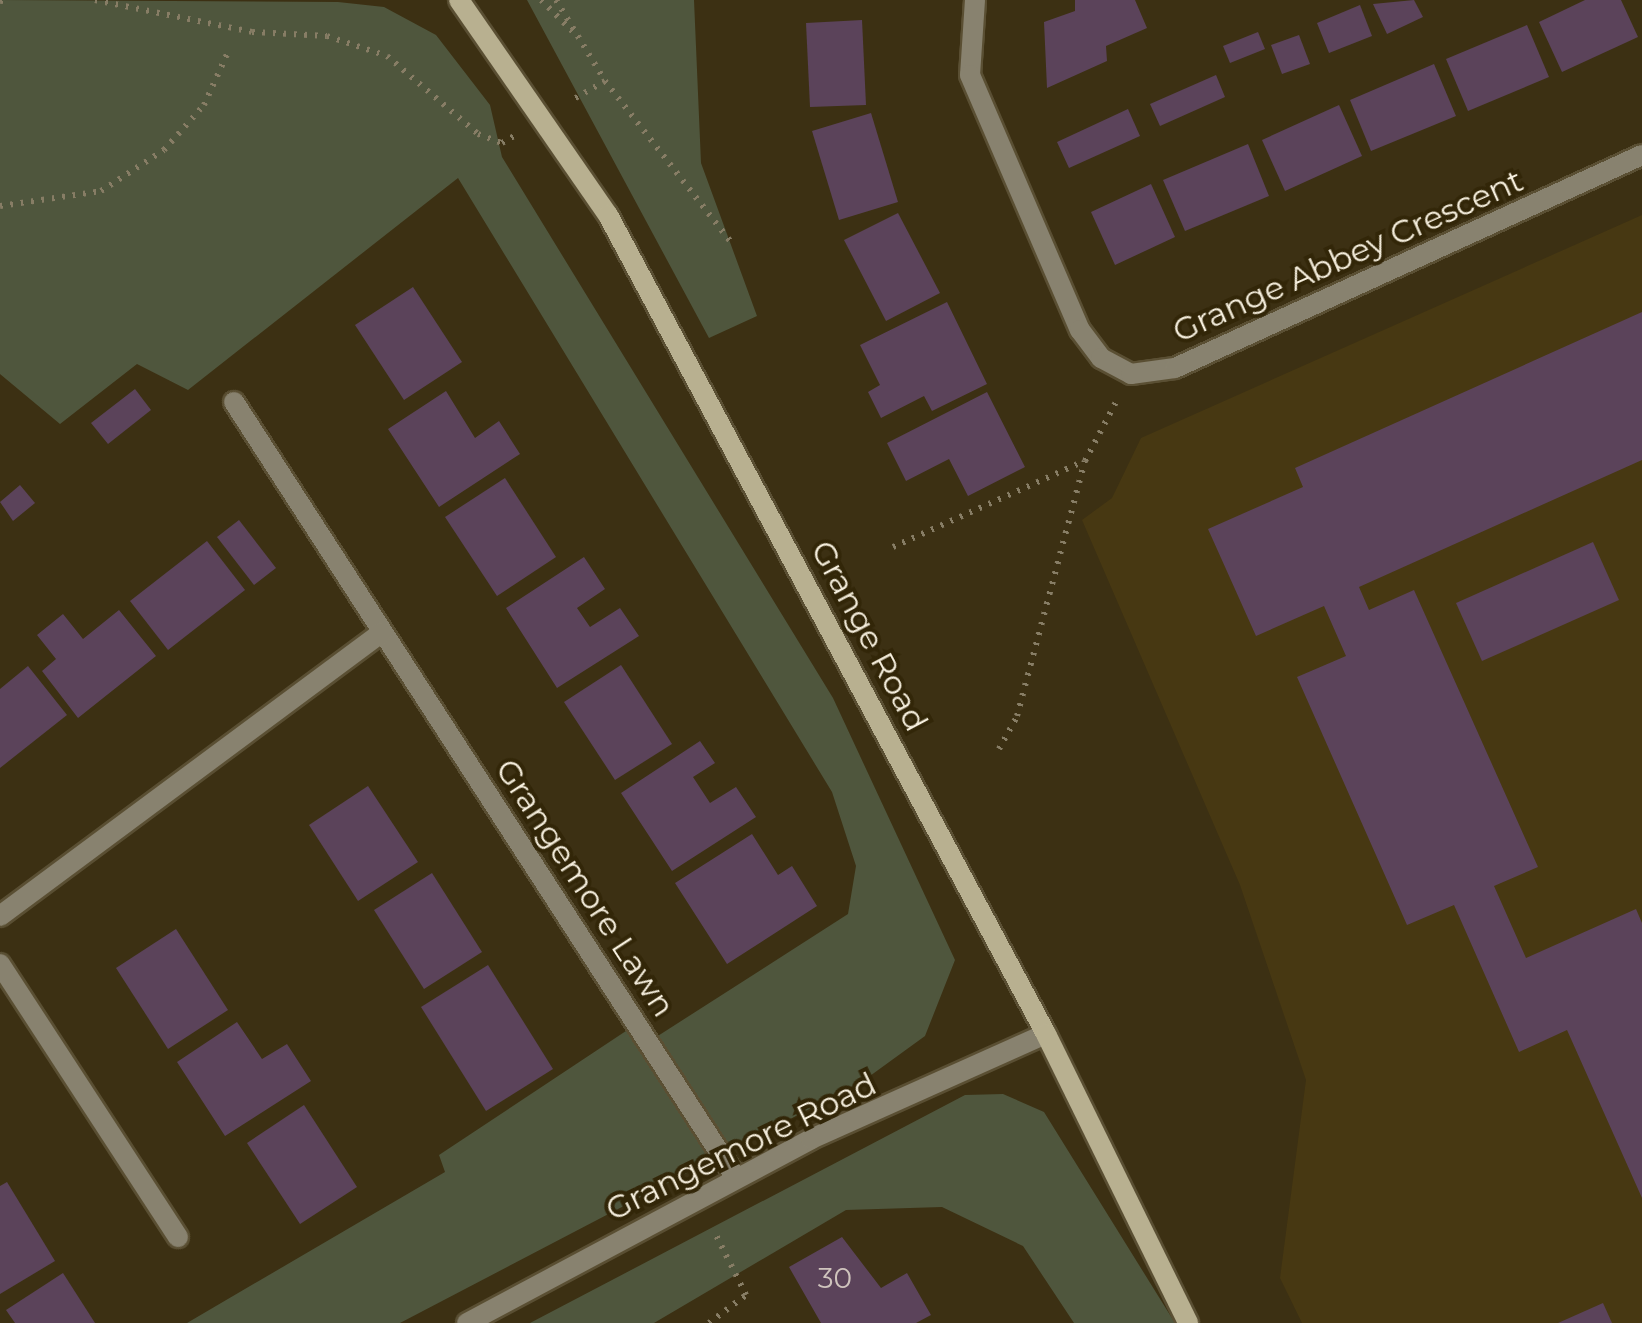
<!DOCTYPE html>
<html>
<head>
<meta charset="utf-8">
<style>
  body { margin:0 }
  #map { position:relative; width:1642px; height:1323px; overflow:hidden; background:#3c3013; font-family:Montserrat,sans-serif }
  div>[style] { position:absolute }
  .built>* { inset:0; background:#473812 }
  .green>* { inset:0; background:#4f563d }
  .building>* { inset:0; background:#5b435a }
  .path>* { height:6px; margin-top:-3px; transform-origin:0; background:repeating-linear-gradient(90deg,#877d65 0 2.5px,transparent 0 10.5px) }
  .roads { filter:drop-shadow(2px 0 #5a4f33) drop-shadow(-2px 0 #5a4f33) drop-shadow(0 2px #5a4f33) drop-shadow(0 -2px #5a4f33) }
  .street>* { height:20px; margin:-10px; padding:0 10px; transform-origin:10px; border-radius:10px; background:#88826f }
  .secondary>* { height:20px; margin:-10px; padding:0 10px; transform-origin:10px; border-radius:10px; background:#b8b090 }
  span { translate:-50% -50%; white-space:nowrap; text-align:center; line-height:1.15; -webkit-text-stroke:8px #322608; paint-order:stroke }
  .number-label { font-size:28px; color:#cfc4bd }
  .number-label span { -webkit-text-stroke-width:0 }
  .street-label { font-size:32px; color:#f6efde }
</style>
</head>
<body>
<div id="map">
  <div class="built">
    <i style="clip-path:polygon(1642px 215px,1642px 1323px,1302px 1323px,1280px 1278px,1306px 1080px,1240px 885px,1082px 520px,1112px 498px,1141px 438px)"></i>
  </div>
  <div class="green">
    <i style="clip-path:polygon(0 0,338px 2px,384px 7px,436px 35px,490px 105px,502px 157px,833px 698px,955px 960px,925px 1036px,863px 1081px,400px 1323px,187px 1323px,445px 1172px,439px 1155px,638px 1023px,650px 1041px,848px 914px,856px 866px,832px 792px,458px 178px,188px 390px,137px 364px,60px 424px,0 374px)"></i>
    <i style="clip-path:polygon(527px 0,694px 0,701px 163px,757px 316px,709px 338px)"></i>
    <i style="clip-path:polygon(1003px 1094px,1044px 1112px,1175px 1323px,1074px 1323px,1023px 1246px,942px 1207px,846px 1210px,654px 1323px,530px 1323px,965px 1095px)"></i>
  </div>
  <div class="building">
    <i style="clip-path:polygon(1075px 0,1135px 0,1147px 28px,1106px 46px,1107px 61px,1047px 88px,1044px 22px,1075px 11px)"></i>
    <i style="clip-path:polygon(1414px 0,1423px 17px,1387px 34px,1373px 4px)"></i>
    <i style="clip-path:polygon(1621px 0,1638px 37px,1562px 72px,1539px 22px,1585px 0)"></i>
    <i style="clip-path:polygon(1360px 5px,1372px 36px,1329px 53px,1317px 23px)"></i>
    <i style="clip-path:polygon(862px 20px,866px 105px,810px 107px,806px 23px)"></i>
    <i style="clip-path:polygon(1527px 25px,1549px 77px,1468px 111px,1446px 59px)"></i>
    <i style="clip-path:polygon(1258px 32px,1265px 49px,1230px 63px,1223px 46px)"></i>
    <i style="clip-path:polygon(1299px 35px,1310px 64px,1282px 74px,1271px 45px)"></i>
    <i style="clip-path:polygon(1434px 64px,1456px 116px,1371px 151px,1350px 100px)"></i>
    <i style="clip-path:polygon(1216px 75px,1225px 97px,1160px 126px,1150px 104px)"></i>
    <i style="clip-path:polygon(1339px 105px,1362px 156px,1285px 191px,1262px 140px)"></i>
    <i style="clip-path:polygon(1128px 109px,1140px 136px,1069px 168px,1057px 142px)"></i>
    <i style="clip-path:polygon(871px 113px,898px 202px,839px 220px,812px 131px)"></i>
    <i style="clip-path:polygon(1248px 144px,1269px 196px,1185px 231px,1163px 180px)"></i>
    <i style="clip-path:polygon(1151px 184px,1175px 237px,1115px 265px,1091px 212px)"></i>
    <i style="clip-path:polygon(898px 213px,940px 293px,886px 321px,844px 240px)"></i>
    <i style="clip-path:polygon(413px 287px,462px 362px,404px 400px,355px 325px)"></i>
    <i style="clip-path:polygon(947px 302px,987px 384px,932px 411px,924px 396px,881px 418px,868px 392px,880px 385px,860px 345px)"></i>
    <i style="clip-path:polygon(1642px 312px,1642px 460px,1359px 587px,1369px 610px,1414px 590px,1538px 867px,1494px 886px,1526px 958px,1636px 909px,1642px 923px,1642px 1198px,1567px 1030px,1519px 1052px,1454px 905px,1407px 925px,1297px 677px,1346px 656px,1324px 606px,1256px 636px,1208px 529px,1303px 487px,1295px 468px)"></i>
    <i style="clip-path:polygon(135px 389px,151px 410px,108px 444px,91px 423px)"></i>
    <i style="clip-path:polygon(446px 391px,475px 438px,499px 421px,520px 454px,439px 507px,388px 429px)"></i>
    <i style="clip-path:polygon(987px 392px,1025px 467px,968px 496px,949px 459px,906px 481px,887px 443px)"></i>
    <i style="clip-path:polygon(505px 478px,556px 557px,497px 596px,445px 517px)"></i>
    <i style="clip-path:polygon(20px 485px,35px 503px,13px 521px,0 502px)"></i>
    <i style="clip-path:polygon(239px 520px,276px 568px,254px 585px,217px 537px)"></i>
    <i style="clip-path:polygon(207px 541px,245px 590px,168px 650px,130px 601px)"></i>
    <i style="clip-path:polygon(1593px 542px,1619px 600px,1482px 661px,1456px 603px)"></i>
    <i style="clip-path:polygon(584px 557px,605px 589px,577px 608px,590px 627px,620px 608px,639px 636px,557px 688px,506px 608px)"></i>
    <i style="clip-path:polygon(119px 610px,156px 656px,78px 718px,42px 671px,56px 659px,37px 635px,63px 614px,83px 639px)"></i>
    <i style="clip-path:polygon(621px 665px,672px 744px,615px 780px,564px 702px)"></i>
    <i style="clip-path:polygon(28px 666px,67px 715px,0 768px,0 689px)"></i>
    <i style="clip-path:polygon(700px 741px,715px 763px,693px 777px,710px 803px,736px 787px,756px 817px,672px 871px,621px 793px)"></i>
    <i style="clip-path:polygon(368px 786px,418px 862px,358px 901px,309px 825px)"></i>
    <i style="clip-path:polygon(752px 834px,778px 875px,792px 866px,817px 906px,727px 964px,675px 883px)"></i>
    <i style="clip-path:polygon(432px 873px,482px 952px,424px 989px,374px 910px)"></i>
    <i style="clip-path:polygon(176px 929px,228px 1010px,168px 1049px,116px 968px)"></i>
    <i style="clip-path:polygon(488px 965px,553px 1069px,486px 1111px,421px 1007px)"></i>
    <i style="clip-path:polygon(237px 1022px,262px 1059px,287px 1044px,311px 1081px,225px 1136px,177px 1062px)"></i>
    <i style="clip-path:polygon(304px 1105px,357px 1187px,300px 1224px,247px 1143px)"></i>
    <i style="clip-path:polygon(7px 1182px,55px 1261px,0 1294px,0 1186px)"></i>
    <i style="clip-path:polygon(842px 1237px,881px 1288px,907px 1273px,931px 1315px,916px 1323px,821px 1323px,789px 1267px)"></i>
    <i style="clip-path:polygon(63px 1273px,95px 1323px,15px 1323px,6px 1310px)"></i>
    <i style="clip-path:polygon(1603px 1303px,1612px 1323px,1558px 1323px)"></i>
  </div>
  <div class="path">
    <i style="left:95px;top:0;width:160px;rotate:11.5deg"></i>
    <i style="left:252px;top:32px;width:75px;rotate:3.1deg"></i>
    <i style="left:327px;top:36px;width:63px;rotate:18.4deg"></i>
    <i style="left:387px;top:56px;width:120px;rotate:40.6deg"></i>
    <i style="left:478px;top:134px;width:26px;rotate:21deg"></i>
    <i style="left:502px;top:143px;width:14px;rotate:-30deg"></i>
    <i style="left:541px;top:0;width:47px;rotate:45deg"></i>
    <i style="left:556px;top:0;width:95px;rotate:58.8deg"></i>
    <i style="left:605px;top:81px;width:39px;rotate:150deg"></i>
    <i style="left:0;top:1px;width:10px;rotate:-6deg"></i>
    <i style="left:605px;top:81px;width:203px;rotate:52deg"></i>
    <i style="left:0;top:206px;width:102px;rotate:-8.4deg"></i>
    <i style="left:101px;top:191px;width:75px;rotate:-33.1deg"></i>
    <i style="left:164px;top:150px;width:60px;rotate:-48.4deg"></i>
    <i style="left:204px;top:105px;width:60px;rotate:-65.6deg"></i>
    <i style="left:893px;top:547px;width:209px;rotate:-24.2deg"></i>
    <i style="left:999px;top:749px;width:38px;rotate:-61deg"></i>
    <i style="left:1017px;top:716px;width:264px;rotate:-75.1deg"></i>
    <i style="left:1085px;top:461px;width:67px;rotate:-62.3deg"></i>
    <i style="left:709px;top:1323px;width:46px;rotate:-37.1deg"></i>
    <i style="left:746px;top:1295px;width:72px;rotate:-116.6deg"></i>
  </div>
  <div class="roads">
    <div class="street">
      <i style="left:975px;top:0;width:75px;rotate:93.8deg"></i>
      <i style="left:970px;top:75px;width:278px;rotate:66.7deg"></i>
      <i style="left:1080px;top:330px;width:35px;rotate:53deg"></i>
      <i style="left:1101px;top:358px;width:34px;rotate:28deg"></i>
      <i style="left:1131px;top:374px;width:44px;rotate:-7.8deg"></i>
      <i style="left:1175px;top:368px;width:513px;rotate:-24.52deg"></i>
      <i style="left:234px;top:402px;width:924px;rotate:57.1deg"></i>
      <i style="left:0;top:916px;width:476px;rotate:-36.6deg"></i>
      <i style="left:0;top:964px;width:326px;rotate:56.9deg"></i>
      <i style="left:467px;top:1323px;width:390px;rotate:-28.1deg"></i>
      <i style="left:811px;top:1139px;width:257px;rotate:-24.1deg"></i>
    </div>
    <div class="secondary">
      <i style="left:459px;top:0;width:262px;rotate:55.3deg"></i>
      <i style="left:608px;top:215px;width:929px;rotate:61.86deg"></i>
      <i style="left:1046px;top:1034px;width:322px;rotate:63.8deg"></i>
    </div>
  </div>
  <div class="number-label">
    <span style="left:835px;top:1278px">30</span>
  </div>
  <div class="street-label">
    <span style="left:1348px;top:256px;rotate:-24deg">Grange Abbey Crescent</span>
    <span style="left:869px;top:636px;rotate:62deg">Grange Road</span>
    <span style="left:585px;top:888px;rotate:57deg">Grangemore Lawn</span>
    <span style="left:741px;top:1147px;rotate:-26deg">Grangemore Road</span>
  </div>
</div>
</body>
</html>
